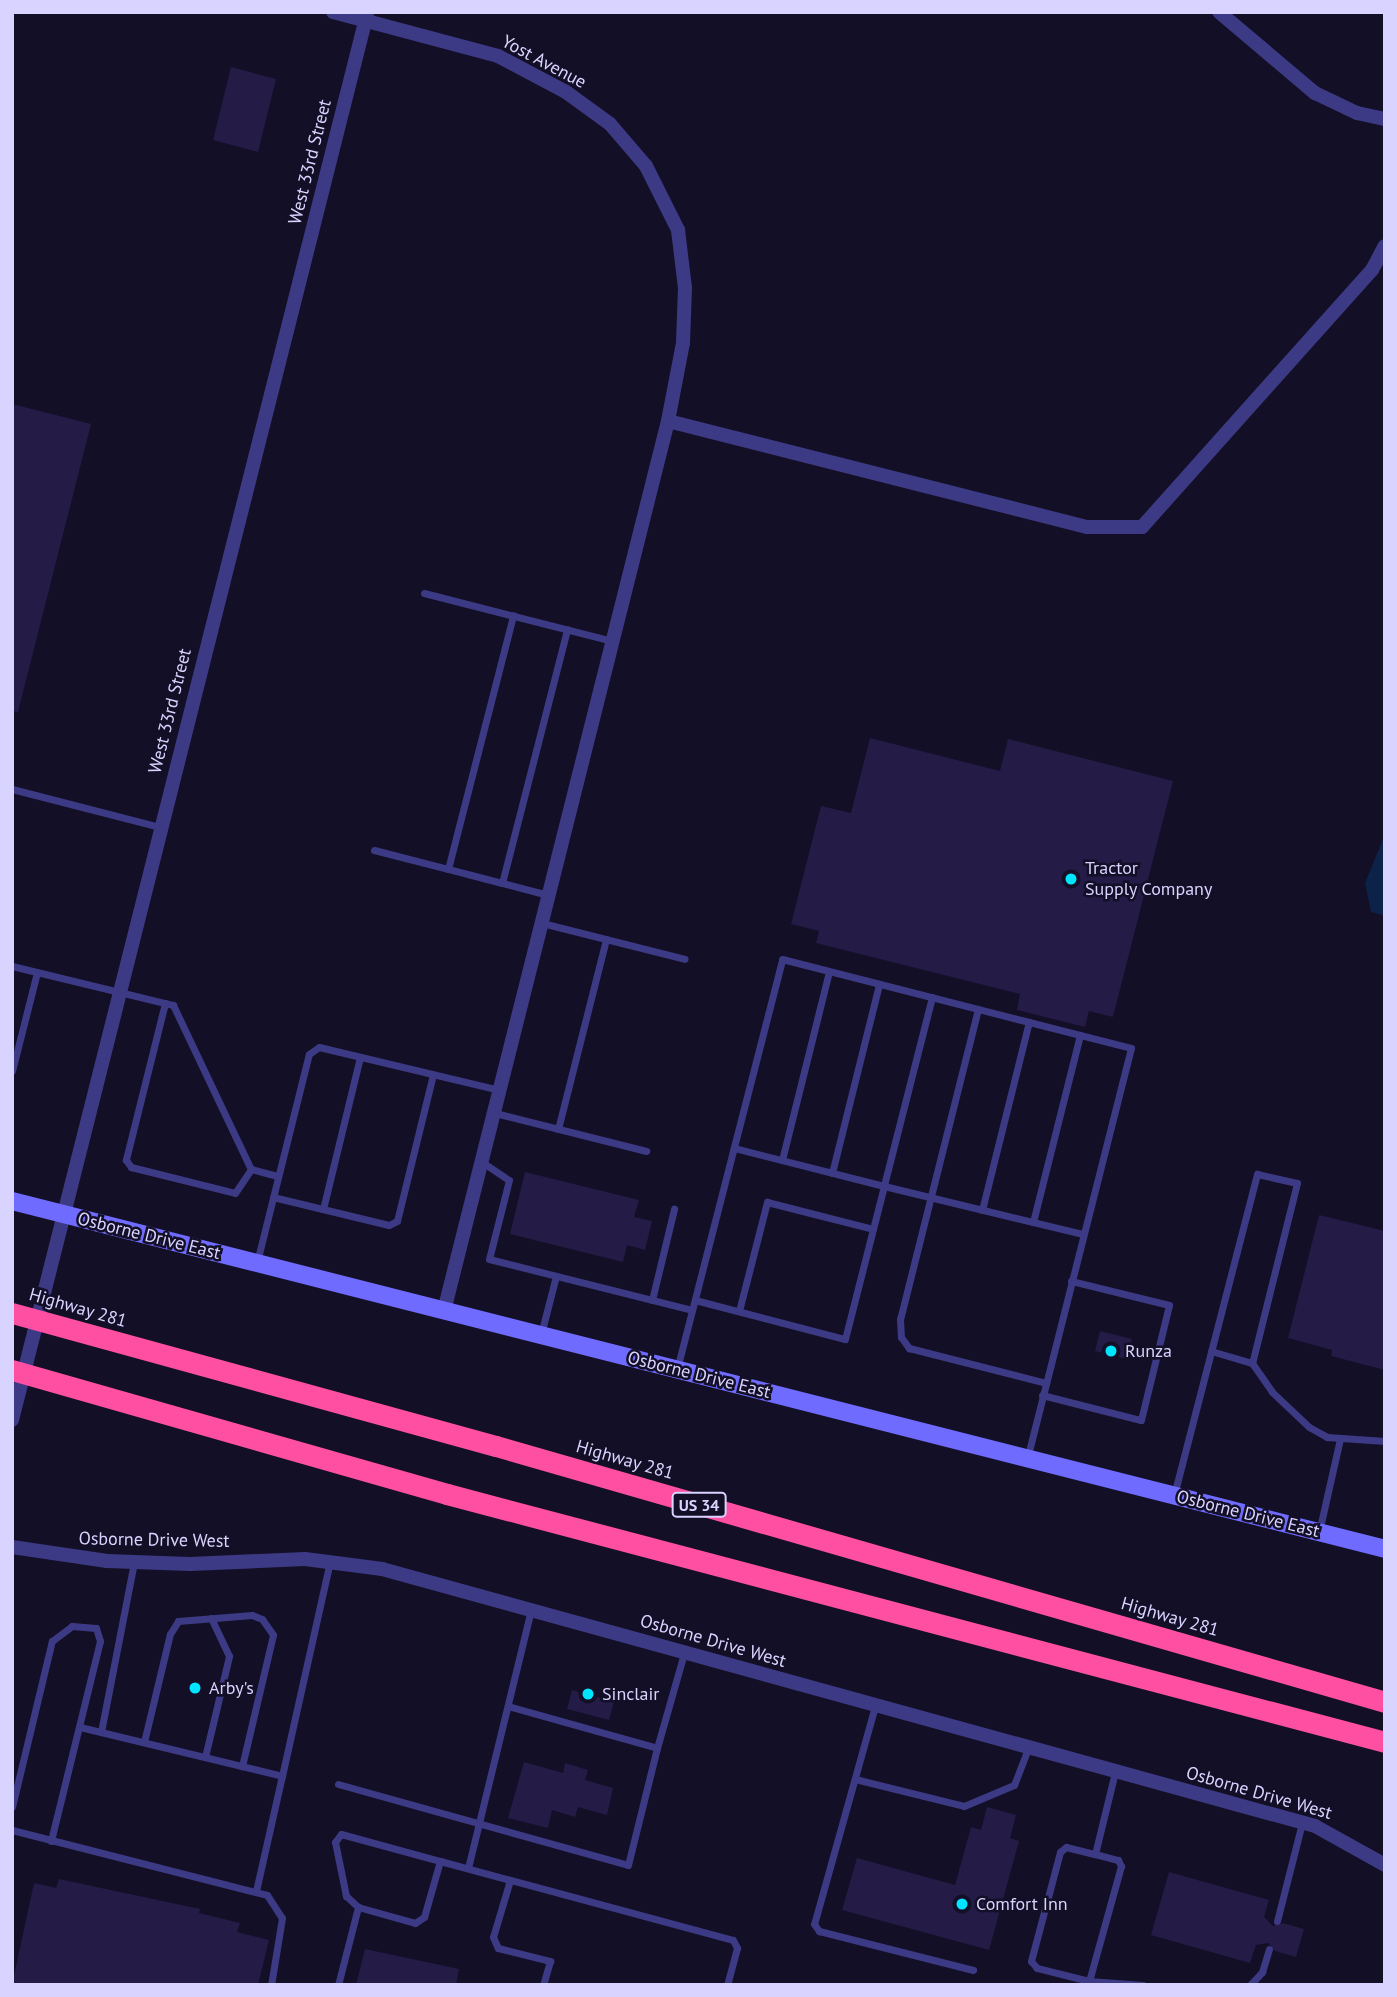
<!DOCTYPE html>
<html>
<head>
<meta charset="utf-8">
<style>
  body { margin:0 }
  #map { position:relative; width:1397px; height:1997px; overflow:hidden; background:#130f26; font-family:"PT Sans",sans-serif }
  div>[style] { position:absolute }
  .water>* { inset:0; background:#0c2248 }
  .building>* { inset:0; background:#241b47 }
  .lane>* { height:7px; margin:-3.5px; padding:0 3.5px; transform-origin:3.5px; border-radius:3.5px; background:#3d3a85 }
  .street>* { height:14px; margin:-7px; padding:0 7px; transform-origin:7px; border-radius:7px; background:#3d3a85 }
  .secondary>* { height:18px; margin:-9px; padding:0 9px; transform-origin:9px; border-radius:9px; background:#6f6bff }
  .highway>* { height:21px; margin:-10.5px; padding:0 10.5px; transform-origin:10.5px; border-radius:10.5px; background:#ff4fa3 }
  .dots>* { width:19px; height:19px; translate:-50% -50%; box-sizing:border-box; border:4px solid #130f26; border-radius:50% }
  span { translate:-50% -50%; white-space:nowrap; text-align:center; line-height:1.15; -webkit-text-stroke:5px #130f26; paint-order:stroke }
  .shield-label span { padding:2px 5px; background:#130f26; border:2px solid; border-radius:5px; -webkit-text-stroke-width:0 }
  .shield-label { font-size:16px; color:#d9d4ff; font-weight:700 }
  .street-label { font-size:18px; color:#d9d4ff }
  .poi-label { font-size:18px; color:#d9d4ff }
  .left { translate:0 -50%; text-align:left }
  .frame { position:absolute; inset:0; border:14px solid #d9d4ff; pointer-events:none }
</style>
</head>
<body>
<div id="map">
  <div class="water">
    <i style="clip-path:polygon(1385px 834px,1385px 916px,1371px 912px,1365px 883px)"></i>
  </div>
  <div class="building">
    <i style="clip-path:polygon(231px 67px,276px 79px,258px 152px,213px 140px)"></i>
    <i style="clip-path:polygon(12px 404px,91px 424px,18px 712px,12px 711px)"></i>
    <i style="clip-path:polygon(870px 738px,1000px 771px,1008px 739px,1173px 781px,1113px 1017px,1089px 1011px,1085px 1027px,1017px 1010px,1020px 994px,816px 943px,819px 931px,791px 924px,821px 806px,851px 813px)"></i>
    <i style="clip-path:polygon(525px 1172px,639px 1200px,634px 1217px,652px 1221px,645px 1250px,627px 1245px,623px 1262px,510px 1234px)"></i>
    <i style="clip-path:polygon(1319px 1215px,1385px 1231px,1385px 1370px,1331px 1356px,1332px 1350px,1288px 1338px)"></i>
    <i style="clip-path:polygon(1100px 1331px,1132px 1339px,1127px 1359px,1095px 1351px)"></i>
    <i style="clip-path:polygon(572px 1690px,614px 1702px,609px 1720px,567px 1709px)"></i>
    <i style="clip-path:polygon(524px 1762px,563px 1773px,565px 1763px,588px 1770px,585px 1780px,613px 1788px,607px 1815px,578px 1807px,575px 1817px,552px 1810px,548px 1828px,508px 1818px)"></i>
    <i style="clip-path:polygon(987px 1807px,1016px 1815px,1010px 1838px,1019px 1841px,989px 1950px,842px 1910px,857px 1858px,955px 1885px,971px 1827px,981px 1830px)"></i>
    <i style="clip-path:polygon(1169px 1872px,1269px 1900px,1264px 1917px,1273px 1926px,1283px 1923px,1304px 1929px,1296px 1957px,1275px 1951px,1268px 1943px,1256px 1945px,1250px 1963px,1151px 1935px)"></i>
    <i style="clip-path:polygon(59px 1879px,200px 1909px,199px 1913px,240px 1923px,237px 1932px,269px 1940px,258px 1985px,12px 1985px,34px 1883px,56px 1888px)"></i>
    <i style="clip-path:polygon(365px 1949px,459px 1969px,456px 1985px,356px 1985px)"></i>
  </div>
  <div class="lane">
    <i style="left:424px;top:593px;width:195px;rotate:14.3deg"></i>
    <i style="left:12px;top:789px;width:153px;rotate:14.4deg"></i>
    <i style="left:374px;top:850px;width:76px;rotate:14.4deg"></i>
    <i style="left:502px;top:883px;width:56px;rotate:-165.5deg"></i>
    <i style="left:448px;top:869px;width:262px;rotate:-75.6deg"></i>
    <i style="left:548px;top:895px;width:48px;rotate:-165.4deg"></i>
    <i style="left:502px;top:883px;width:262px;rotate:-75.6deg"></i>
    <i style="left:542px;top:923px;width:147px;rotate:14.1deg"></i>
    <i style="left:12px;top:966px;width:166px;rotate:13.6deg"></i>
    <i style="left:173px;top:1005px;width:182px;rotate:64.6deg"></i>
    <i style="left:251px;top:1169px;width:28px;rotate:15deg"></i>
    <i style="left:932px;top:997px;width:195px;rotate:104.3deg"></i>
    <i style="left:884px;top:1186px;width:205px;rotate:13.6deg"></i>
    <i style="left:165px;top:1003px;width:162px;rotate:104deg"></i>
    <i style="left:126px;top:1160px;width:9px;rotate:54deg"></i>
    <i style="left:131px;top:1167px;width:107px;rotate:14deg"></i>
    <i style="left:235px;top:1193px;width:29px;rotate:-56deg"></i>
    <i style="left:978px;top:1009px;width:320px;rotate:104.1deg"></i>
    <i style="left:900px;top:1319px;width:18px;rotate:87deg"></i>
    <i style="left:901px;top:1337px;width:14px;rotate:54deg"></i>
    <i style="left:909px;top:1348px;width:141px;rotate:14.3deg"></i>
    <i style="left:12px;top:1071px;width:102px;rotate:-75.8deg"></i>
    <i style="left:495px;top:1113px;width:156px;rotate:14.1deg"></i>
    <i style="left:558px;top:1129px;width:196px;rotate:-75.8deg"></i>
    <i style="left:782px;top:1160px;width:194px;rotate:-76deg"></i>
    <i style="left:482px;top:1162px;width:32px;rotate:34deg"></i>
    <i style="left:509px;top:1180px;width:81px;rotate:104.2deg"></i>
    <i style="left:489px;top:1259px;width:209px;rotate:14.1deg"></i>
    <i style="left:832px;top:1173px;width:195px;rotate:-76deg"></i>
    <i style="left:273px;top:1197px;width:119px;rotate:13.6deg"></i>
    <i style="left:389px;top:1225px;width:9px;rotate:-27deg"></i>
    <i style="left:397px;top:1221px;width:151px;rotate:-76.2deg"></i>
    <i style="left:323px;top:1209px;width:156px;rotate:-76.3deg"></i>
    <i style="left:982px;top:1210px;width:194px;rotate:-76deg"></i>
    <i style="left:1033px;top:1222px;width:193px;rotate:-75.9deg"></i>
    <i style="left:257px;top:1262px;width:214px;rotate:-76deg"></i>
    <i style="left:309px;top:1054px;width:12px;rotate:-35deg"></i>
    <i style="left:319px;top:1047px;width:186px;rotate:13.4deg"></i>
    <i style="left:652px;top:1300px;width:94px;rotate:-76.4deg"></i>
    <i style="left:695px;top:1300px;width:155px;rotate:14.6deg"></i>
    <i style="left:845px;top:1339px;width:158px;rotate:-75.7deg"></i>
    <i style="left:884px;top:1186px;width:155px;rotate:-165.8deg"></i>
    <i style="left:739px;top:1311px;width:113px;rotate:-75.6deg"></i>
    <i style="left:767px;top:1202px;width:109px;rotate:14.3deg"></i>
    <i style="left:541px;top:1334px;width:60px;rotate:-75.5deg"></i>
    <i style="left:1211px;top:1351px;width:43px;rotate:16.3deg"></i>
    <i style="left:1252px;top:1363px;width:35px;rotate:55deg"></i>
    <i style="left:1272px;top:1392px;width:51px;rotate:43.4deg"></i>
    <i style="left:1309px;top:1427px;width:21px;rotate:29deg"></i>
    <i style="left:1327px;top:1437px;width:58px;rotate:3.9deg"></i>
    <i style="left:677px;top:1369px;width:423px;rotate:-75.6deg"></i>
    <i style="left:782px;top:959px;width:360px;rotate:14.3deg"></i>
    <i style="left:1131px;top:1048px;width:423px;rotate:104.2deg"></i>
    <i style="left:1042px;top:1395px;width:102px;rotate:14.2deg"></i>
    <i style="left:1141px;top:1420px;width:118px;rotate:-76.3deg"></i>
    <i style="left:1169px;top:1305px;width:101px;rotate:-166.2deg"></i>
    <i style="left:1174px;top:1495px;width:332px;rotate:-75.5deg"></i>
    <i style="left:1257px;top:1174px;width:41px;rotate:12.7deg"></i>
    <i style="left:1297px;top:1183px;width:186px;rotate:104deg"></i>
    <i style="left:1319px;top:1532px;width:95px;rotate:-77.3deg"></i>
    <i style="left:508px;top:1706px;width:155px;rotate:15.7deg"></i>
    <i style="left:657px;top:1748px;width:99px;rotate:-74.1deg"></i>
    <i style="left:875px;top:1706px;width:226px;rotate:105.6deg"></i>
    <i style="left:814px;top:1924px;width:9px;rotate:54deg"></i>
    <i style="left:819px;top:1931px;width:159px;rotate:14.2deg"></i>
    <i style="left:80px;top:1727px;width:208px;rotate:13.6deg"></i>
    <i style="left:282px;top:1776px;width:219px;rotate:-77.4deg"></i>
    <i style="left:101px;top:1732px;width:172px;rotate:-79deg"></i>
    <i style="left:144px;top:1742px;width:111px;rotate:-76.5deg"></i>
    <i style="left:170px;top:1634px;width:15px;rotate:-58deg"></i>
    <i style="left:178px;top:1621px;width:74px;rotate:-4.6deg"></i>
    <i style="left:252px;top:1615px;width:11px;rotate:22deg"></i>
    <i style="left:262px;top:1619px;width:19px;rotate:55deg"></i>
    <i style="left:273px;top:1635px;width:135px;rotate:103.3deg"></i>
    <i style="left:205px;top:1757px;width:104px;rotate:-76.6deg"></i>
    <i style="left:229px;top:1656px;width:42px;rotate:-115.3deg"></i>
    <i style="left:855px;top:1779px;width:112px;rotate:13.9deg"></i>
    <i style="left:964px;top:1806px;width:54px;rotate:-22.8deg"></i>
    <i style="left:1014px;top:1785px;width:40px;rotate:-69deg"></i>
    <i style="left:338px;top:1784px;width:301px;rotate:15.6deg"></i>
    <i style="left:628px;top:1865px;width:121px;rotate:-76.1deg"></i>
    <i style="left:12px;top:1807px;width:171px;rotate:-76.5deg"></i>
    <i style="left:52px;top:1641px;width:25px;rotate:-37deg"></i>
    <i style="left:72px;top:1626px;width:24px;rotate:5deg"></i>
    <i style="left:96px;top:1628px;width:14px;rotate:73deg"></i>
    <i style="left:100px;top:1641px;width:206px;rotate:103.8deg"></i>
    <i style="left:12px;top:1830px;width:263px;rotate:14.3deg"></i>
    <i style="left:267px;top:1895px;width:27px;rotate:57deg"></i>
    <i style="left:282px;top:1918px;width:68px;rotate:99.3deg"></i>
    <i style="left:1095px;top:1854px;width:24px;rotate:15deg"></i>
    <i style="left:1118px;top:1860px;width:7px;rotate:63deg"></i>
    <i style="left:1121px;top:1866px;width:119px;rotate:105.5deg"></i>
    <i style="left:1089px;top:1981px;width:54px;rotate:-166deg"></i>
    <i style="left:1037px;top:1968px;width:9px;rotate:-131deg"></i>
    <i style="left:1031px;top:1961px;width:113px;rotate:-75.1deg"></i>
    <i style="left:1060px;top:1852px;width:8px;rotate:-40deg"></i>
    <i style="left:1066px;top:1847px;width:30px;rotate:14deg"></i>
    <i style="left:1095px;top:1854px;width:84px;rotate:-76.3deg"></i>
    <i style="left:468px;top:1868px;width:266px;rotate:-76.3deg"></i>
    <i style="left:510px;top:1880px;width:59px;rotate:106.6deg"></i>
    <i style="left:493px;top:1937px;width:12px;rotate:66deg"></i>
    <i style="left:498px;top:1948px;width:54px;rotate:14deg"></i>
    <i style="left:550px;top:1961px;width:25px;rotate:106deg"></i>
    <i style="left:256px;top:1891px;width:118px;rotate:-77.3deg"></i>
    <i style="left:358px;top:1907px;width:16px;rotate:-137deg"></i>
    <i style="left:346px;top:1896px;width:55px;rotate:-101.5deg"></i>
    <i style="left:335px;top:1842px;width:10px;rotate:-53deg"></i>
    <i style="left:341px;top:1834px;width:103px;rotate:15.3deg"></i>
    <i style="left:1277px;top:1921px;width:101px;rotate:-75.7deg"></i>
    <i style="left:1089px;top:1981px;width:54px;rotate:4.2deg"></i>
    <i style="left:338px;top:1985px;width:81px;rotate:-75.6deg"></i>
    <i style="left:358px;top:1907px;width:59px;rotate:15.7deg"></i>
    <i style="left:415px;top:1923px;width:11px;rotate:-34deg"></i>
    <i style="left:424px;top:1917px;width:58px;rotate:-74.1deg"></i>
    <i style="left:440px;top:1861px;width:303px;rotate:15.1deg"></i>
    <i style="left:733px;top:1940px;width:9px;rotate:63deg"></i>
    <i style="left:737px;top:1948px;width:38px;rotate:105deg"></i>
    <i style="left:1250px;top:1985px;width:18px;rotate:-47deg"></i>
    <i style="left:1262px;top:1972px;width:24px;rotate:-73deg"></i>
  </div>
  <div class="street">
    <i style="left:333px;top:12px;width:171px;rotate:14.9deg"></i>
    <i style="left:498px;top:56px;width:77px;rotate:27.9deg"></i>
    <i style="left:566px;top:92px;width:54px;rotate:36deg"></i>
    <i style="left:610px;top:124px;width:55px;rotate:49.4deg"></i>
    <i style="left:646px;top:166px;width:72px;rotate:63.4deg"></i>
    <i style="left:678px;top:230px;width:58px;rotate:83.1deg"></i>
    <i style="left:685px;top:288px;width:55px;rotate:92.1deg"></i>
    <i style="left:683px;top:343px;width:79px;rotate:100.9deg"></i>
    <i style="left:668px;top:421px;width:918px;rotate:104.13deg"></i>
    <i style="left:1219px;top:12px;width:126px;rotate:40.2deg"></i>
    <i style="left:1315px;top:93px;width:47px;rotate:25.5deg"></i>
    <i style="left:1357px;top:113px;width:29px;rotate:12deg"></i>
    <i style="left:668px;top:421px;width:432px;rotate:14.2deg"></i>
    <i style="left:1087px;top:527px;width:55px"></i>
    <i style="left:1142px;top:527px;width:345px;rotate:-48.2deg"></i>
    <i style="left:1372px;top:270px;width:27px;rotate:-62deg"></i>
    <i style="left:12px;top:1420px;width:1450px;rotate:-75.83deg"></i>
    <i style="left:12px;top:1547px;width:96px;rotate:8.4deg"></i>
    <i style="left:107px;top:1561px;width:83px;rotate:2.1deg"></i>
    <i style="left:190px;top:1564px;width:115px;rotate:-2.5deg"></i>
    <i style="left:305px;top:1559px;width:78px;rotate:7.4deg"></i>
    <i style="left:382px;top:1569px;width:968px;rotate:15.4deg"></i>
    <i style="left:1315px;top:1826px;width:80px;rotate:29.1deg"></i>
  </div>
  <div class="secondary">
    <i style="left:12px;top:1201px;width:1416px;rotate:14.22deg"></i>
  </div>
  <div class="highway">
    <i style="left:12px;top:1313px;width:502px;rotate:15.37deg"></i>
    <i style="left:496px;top:1446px;width:925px;rotate:16.06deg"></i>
    <i style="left:12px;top:1370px;width:452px;rotate:15.9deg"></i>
    <i style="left:447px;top:1494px;width:970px;rotate:14.81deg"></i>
  </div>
  <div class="dots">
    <i style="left:1071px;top:879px;background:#00e5ff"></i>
    <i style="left:1111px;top:1351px;background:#00e5ff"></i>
    <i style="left:195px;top:1688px;background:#00e5ff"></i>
    <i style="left:588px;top:1694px;background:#00e5ff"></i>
    <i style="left:962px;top:1904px;background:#00e5ff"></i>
  </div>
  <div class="shield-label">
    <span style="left:699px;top:1505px">US 34</span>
  </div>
  <div class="street-label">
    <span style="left:544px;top:62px;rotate:28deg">Yost Avenue</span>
    <span style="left:310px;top:162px;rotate:-76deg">West 33rd Street</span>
    <span style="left:170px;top:711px;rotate:-76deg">West 33rd Street</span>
    <span style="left:149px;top:1236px;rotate:14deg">Osborne Drive East</span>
    <span style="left:78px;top:1308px;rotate:16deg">Highway 281</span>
    <span style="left:699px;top:1375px;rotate:14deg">Osborne Drive East</span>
    <span style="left:625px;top:1460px;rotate:16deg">Highway 281</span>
    <span style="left:1248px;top:1514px;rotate:14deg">Osborne Drive East</span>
    <span style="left:154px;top:1540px;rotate:1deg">Osborne Drive West</span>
    <span style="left:1170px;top:1617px;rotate:16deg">Highway 281</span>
    <span style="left:713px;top:1641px;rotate:16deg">Osborne Drive West</span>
    <span style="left:1259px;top:1793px;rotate:16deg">Osborne Drive West</span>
  </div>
  <div class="poi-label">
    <span class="left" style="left:1085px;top:879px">Tractor<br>Supply Company</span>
    <span class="left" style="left:1125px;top:1351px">Runza</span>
    <span class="left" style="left:209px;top:1688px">Arby's</span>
    <span class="left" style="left:602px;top:1694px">Sinclair</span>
    <span class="left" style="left:976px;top:1904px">Comfort Inn</span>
  </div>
  <div class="frame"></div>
</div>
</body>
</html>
